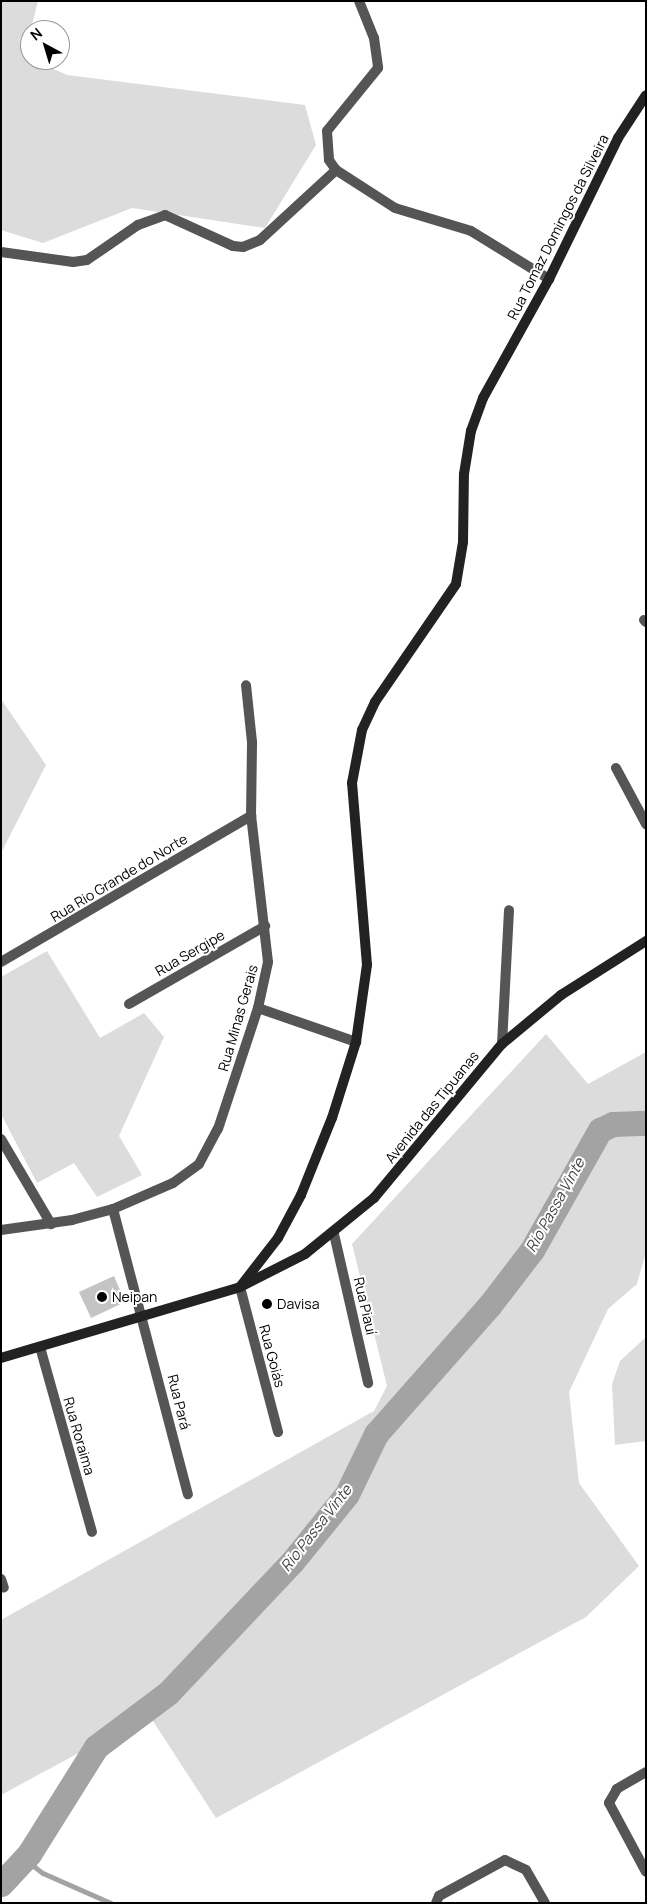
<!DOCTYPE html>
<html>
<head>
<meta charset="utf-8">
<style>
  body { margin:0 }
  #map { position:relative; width:647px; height:1904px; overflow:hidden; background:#fff; font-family:Manrope,sans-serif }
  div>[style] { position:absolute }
  .green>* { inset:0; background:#dcdcdc }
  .stream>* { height:4.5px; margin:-2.25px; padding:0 2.25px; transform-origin:2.25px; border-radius:2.25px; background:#a3a3a3 }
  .river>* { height:25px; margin:-12.5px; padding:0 12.5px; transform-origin:12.5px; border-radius:12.5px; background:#a3a3a3 }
  .building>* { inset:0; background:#c4c4c4 }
  .street>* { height:10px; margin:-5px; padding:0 5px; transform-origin:5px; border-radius:5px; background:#555 }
  .secondary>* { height:10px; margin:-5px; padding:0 5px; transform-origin:5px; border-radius:5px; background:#222 }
  .dots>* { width:14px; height:14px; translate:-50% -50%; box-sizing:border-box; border:2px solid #fff; border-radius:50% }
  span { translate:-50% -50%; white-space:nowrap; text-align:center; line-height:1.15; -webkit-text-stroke:4px #fff; paint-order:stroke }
  .street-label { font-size:14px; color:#000 }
  .poi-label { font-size:14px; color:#000 }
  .left { translate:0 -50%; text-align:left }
  .water-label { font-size:15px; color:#444; font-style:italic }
  .frame { position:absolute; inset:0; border:2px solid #000; pointer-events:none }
  .north { position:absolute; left:20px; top:20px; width:50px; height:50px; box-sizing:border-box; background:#fff; border:1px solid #999; border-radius:50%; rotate:321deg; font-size:14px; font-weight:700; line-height:20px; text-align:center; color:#000 }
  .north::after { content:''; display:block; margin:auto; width:18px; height:22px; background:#000; clip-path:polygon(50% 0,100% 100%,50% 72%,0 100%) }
</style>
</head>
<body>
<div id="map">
  <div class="green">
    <i style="clip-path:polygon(1px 1px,38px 1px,24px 56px,67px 75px,305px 105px,316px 145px,265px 228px,132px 208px,43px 243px,1px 230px)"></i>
    <i style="clip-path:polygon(1px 699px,46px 765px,1px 853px)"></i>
    <i style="clip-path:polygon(47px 951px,100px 1038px,144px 1013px,164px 1037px,119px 1136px,142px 1175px,97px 1197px,74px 1163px,37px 1183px,1px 1114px,1px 977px)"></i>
    <i style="clip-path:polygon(546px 1034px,588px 1084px,646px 1052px,646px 1252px,637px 1284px,608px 1309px,569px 1392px,579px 1483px,639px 1566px,586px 1617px,216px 1818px,149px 1715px,1px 1795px,1px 1620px,374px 1411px,387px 1386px,352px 1244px)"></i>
    <i style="clip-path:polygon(646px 1337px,646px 1441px,615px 1445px,612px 1384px,620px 1361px)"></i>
  </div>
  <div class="stream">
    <i style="left:29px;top:1854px;width:9px;rotate:84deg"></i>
    <i style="left:30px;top:1863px;width:16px;rotate:38deg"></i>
    <i style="left:43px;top:1873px;width:74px;rotate:23.8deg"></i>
  </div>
  <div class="river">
    <i style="left:1px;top:1884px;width:41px;rotate:-47deg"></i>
    <i style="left:29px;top:1854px;width:126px;rotate:-57.9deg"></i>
    <i style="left:96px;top:1747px;width:90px;rotate:-36.9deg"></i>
    <i style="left:168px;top:1693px;width:180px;rotate:-46.6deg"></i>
    <i style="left:292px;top:1562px;width:87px;rotate:-51deg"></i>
    <i style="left:347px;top:1494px;width:67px;rotate:-64.2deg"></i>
    <i style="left:376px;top:1434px;width:171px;rotate:-48.6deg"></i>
    <i style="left:489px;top:1306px;width:71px;rotate:-52.5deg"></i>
    <i style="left:532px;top:1250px;width:138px;rotate:-60.5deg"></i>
    <i style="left:600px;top:1130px;width:14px;rotate:-25deg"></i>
    <i style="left:613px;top:1124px;width:33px;rotate:-2deg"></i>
  </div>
  <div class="building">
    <i style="clip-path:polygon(114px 1276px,125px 1302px,91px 1318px,79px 1292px)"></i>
  </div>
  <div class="street">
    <i style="left:359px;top:1px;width:40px;rotate:68deg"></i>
    <i style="left:374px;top:38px;width:30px;rotate:82deg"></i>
    <i style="left:378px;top:68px;width:81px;rotate:129deg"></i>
    <i style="left:327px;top:131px;width:29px;rotate:86deg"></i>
    <i style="left:329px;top:160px;width:12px;rotate:55deg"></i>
    <i style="left:336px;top:170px;width:70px;rotate:32.8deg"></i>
    <i style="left:395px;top:208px;width:79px;rotate:16.8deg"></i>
    <i style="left:471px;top:231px;width:92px;rotate:31.6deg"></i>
    <i style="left:1px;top:252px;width:73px;rotate:7.9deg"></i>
    <i style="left:73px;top:262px;width:14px;rotate:-8deg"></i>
    <i style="left:87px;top:260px;width:62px;rotate:-34.5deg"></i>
    <i style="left:138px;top:225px;width:29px;rotate:-20deg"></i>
    <i style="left:165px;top:215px;width:75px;rotate:24.5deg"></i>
    <i style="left:233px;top:246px;width:10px;rotate:6deg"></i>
    <i style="left:243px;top:247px;width:18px;rotate:-22deg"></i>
    <i style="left:260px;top:240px;width:103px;rotate:-42.6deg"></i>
    <i style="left:644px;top:620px;width:3px;rotate:45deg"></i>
    <i style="left:616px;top:768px;width:64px;rotate:61.8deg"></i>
    <i style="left:1px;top:962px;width:290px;rotate:-30.3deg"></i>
    <i style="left:129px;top:1004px;width:157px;rotate:-29.8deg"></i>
    <i style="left:258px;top:1008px;width:104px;rotate:19.1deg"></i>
    <i style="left:502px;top:1044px;width:134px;rotate:-87deg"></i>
    <i style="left:1px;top:1139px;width:99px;rotate:59.5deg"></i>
    <i style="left:113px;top:1209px;width:295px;rotate:75.3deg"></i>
    <i style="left:1px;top:1230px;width:72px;rotate:-8deg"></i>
    <i style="left:72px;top:1220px;width:42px;rotate:-15deg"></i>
    <i style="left:113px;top:1209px;width:65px;rotate:-23.4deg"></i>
    <i style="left:173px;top:1183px;width:32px;rotate:-36deg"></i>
    <i style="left:199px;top:1164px;width:40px;rotate:-62deg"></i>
    <i style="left:218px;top:1129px;width:127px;rotate:-71.7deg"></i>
    <i style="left:258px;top:1008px;width:47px;rotate:-77.7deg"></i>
    <i style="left:268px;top:962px;width:147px;rotate:-96.6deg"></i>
    <i style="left:251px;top:816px;width:74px;rotate:-89.2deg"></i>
    <i style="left:252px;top:742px;width:57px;rotate:-96deg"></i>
    <i style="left:334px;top:1234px;width:153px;rotate:77.1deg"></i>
    <i style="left:240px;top:1287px;width:150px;rotate:75.3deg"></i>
    <i style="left:40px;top:1347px;width:192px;rotate:74.3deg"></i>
    <i style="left:1px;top:1579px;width:9px;rotate:72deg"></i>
    <i style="left:646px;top:1772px;width:34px;rotate:150deg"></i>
    <i style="left:617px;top:1789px;width:16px;rotate:120deg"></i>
    <i style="left:609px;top:1803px;width:78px;rotate:61.8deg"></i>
    <i style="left:436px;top:1903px;width:8px;rotate:-67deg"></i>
    <i style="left:439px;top:1896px;width:75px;rotate:-28.6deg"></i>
    <i style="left:505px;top:1860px;width:23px;rotate:25deg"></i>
    <i style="left:526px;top:1870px;width:38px;rotate:60deg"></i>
  </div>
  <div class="secondary">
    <i style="left:240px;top:1287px;width:62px;rotate:-52.2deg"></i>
    <i style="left:278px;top:1238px;width:49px;rotate:-61.9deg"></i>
    <i style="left:301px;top:1195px;width:83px;rotate:-68.1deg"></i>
    <i style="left:332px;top:1118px;width:80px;rotate:-72.5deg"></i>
    <i style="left:356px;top:1042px;width:78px;rotate:-81.9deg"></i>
    <i style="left:367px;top:965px;width:183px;rotate:-94.7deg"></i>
    <i style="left:352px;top:783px;width:54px;rotate:-79.3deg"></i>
    <i style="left:362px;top:730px;width:31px;rotate:-65deg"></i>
    <i style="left:375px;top:702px;width:143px;rotate:-55.5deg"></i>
    <i style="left:456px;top:584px;width:43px;rotate:-80.5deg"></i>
    <i style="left:463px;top:542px;width:68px;rotate:-89.2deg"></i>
    <i style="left:464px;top:474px;width:44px;rotate:-80.8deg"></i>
    <i style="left:471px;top:431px;width:35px;rotate:-70deg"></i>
    <i style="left:483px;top:398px;width:136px;rotate:-61deg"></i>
    <i style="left:549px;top:279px;width:157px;rotate:-63.9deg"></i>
    <i style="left:618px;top:138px;width:51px;rotate:-56.9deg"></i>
    <i style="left:1px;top:1358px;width:249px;rotate:-16.5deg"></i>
    <i style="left:240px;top:1287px;width:73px;rotate:-26.9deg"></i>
    <i style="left:305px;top:1254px;width:89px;rotate:-39.1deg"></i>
    <i style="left:374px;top:1198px;width:200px;rotate:-50.3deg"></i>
    <i style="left:502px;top:1044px;width:77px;rotate:-39.7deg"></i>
    <i style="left:561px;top:995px;width:101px;rotate:-32.4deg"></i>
  </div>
  <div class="dots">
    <i style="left:102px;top:1297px;background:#000"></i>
    <i style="left:267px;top:1304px;background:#000"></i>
  </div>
  <div class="street-label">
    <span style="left:558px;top:227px;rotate:-63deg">Rua Tomaz Domingos da Silveira</span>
    <span style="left:119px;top:878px;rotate:-31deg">Rua Rio Grande do Norte</span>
    <span style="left:190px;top:953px;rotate:-30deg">Rua Sergipe</span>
    <span style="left:238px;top:1018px;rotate:-74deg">Rua Minas Gerais</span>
    <span style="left:432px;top:1107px;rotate:-51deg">Avenida das Tipuanas</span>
    <span style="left:365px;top:1306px;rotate:77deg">Rua Piauí</span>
    <span style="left:272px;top:1356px;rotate:75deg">Rua Goiás</span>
    <span style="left:179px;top:1402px;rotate:76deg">Rua Pará</span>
    <span style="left:79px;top:1436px;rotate:74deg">Rua Roraima</span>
  </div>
  <div class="poi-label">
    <span class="left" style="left:112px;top:1297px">Neipan</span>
    <span class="left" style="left:277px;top:1304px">Davisa</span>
  </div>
  <div class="water-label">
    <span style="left:555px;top:1205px;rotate:-61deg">Rio Passa Vinte</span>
    <span style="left:316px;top:1528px;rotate:-52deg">Rio Passa Vinte</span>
  </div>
  <div class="frame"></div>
  <div class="north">N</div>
</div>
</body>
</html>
